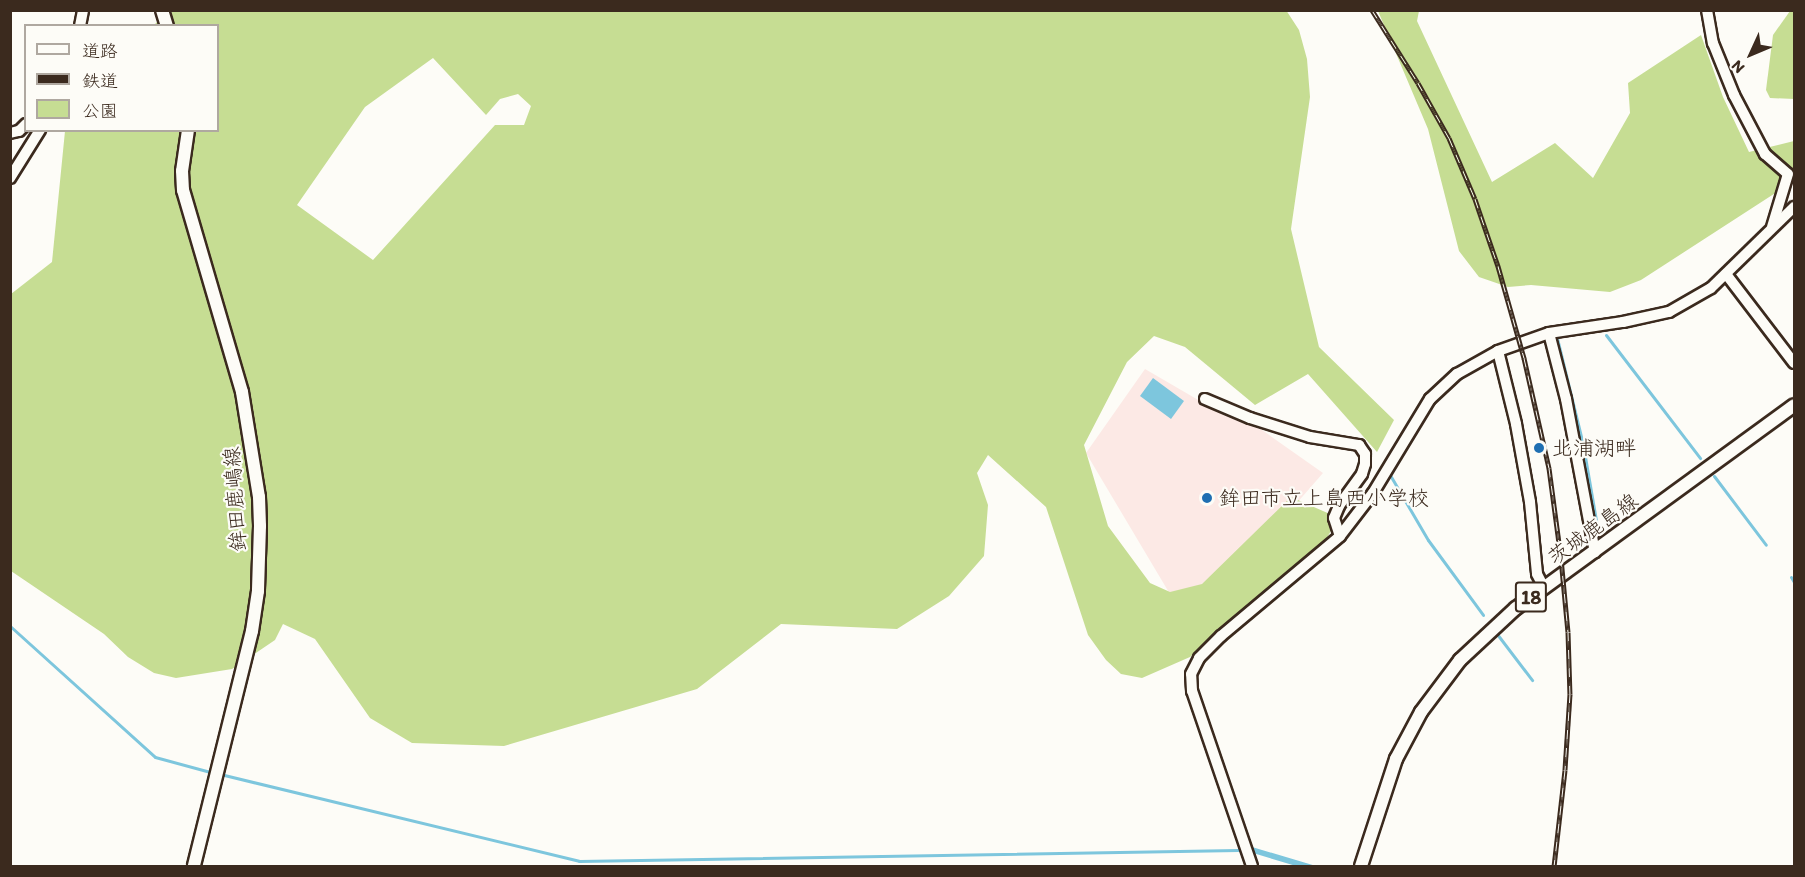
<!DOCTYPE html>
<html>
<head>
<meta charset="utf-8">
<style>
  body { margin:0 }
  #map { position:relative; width:1805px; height:877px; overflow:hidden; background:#fdfcf7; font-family:Itim,"Klee One",sans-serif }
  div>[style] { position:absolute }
  .built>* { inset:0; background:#fce9e5 }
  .green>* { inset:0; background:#c6dd93 }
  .water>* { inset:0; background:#7dc6dd }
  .stream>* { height:3px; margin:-1.5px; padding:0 1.5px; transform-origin:1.5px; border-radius:1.5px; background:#7dc6dd }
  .roads { filter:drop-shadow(2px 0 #3b2a1e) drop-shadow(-2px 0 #3b2a1e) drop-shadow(0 2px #3b2a1e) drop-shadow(0 -2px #3b2a1e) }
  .minor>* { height:10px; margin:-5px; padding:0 5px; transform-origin:5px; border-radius:5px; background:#fdfcf7 }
  .major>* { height:12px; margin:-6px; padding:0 6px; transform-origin:6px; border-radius:6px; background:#fdfcf7 }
  .rail>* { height:5px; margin-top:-2.5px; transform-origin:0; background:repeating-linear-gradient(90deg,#fdfcf7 0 9px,#3b2a1e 0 18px); box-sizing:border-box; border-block:2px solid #3b2a1e }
  .dots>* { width:16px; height:16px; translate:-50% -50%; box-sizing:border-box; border:3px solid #fdfcf7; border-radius:50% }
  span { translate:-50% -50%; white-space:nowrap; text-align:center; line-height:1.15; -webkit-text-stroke:4.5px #fdfcf7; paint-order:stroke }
  .shield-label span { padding:2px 4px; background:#fdfcf7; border:2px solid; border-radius:4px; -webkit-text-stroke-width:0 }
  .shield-label { font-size:20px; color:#3b2a1e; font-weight:700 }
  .poi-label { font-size:21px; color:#3b2a1e }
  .left { translate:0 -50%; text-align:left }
  .street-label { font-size:21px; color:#3b2a1e }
  .frame { position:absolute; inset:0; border:12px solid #3b2a1e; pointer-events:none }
  .legend { position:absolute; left:24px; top:24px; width:195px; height:108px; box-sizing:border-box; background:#fdfcf7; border:2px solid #afa8a0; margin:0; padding:8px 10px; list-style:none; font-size:18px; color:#3b2a1e }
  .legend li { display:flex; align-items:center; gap:12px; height:30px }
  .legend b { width:30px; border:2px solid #afa8a0 }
  .north { position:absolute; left:1721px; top:24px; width:60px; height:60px; -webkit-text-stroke:4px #fdfcf7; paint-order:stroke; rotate:226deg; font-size:16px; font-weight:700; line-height:24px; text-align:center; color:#3b2a1e }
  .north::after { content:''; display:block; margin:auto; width:21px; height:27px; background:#3b2a1e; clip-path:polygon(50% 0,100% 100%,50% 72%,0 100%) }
</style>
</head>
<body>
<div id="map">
  <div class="built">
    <i style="clip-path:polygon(1145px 369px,1200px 401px,1252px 423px,1323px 473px,1296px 504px,1183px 616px,1086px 453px)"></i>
  </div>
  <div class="green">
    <i style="clip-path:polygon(evenodd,1286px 10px,1299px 30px,1307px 59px,1310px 97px,1291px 229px,1319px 347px,1394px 420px,1377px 452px,1308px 374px,1255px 405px,1185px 347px,1154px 336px,1127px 362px,1084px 445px,1108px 526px,1150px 583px,1170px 592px,1202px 584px,1291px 497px,1339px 518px,1326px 539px,1190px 657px,1142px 678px,1121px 674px,1106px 660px,1088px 635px,1046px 507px,988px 455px,977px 473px,988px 505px,984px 556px,949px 596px,897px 629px,781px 624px,697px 689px,504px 746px,412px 743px,370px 718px,315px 639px,283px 624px,275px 640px,232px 669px,176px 678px,154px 673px,128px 657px,104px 634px,11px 571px,11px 294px,52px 262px,65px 131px,218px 130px,218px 26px,154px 25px,168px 11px,1286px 10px,433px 58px,486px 115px,500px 99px,518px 94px,531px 106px,524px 125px,495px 125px,373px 260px,297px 205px,365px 107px,433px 58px)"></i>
    <i style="clip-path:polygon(1378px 11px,1419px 11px,1417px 21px,1492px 182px,1555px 143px,1593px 178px,1630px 113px,1628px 83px,1701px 35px,1723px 97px,1749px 152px,1794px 141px,1794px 181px,1641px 280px,1610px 292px,1531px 285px,1508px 287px,1479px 277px,1459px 251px,1428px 129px)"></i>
    <i style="clip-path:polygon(1790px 11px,1794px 11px,1794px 99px,1770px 98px,1766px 90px,1773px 35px)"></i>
  </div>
  <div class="water">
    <i style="clip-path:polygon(1153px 378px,1184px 401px,1171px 419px,1140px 396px)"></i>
    <i style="clip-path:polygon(1252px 847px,1316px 866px,1296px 866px,1253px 853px,1240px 853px,1239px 848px)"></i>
  </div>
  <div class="stream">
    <i style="left:1606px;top:335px;width:155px;rotate:52.6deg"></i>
    <i style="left:1557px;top:338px;width:110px;rotate:76.3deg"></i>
    <i style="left:1583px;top:445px;width:88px;rotate:80.2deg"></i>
    <i style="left:1390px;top:475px;width:75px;rotate:59.7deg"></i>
    <i style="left:1428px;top:540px;width:93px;rotate:53.7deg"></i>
    <i style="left:1714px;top:476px;width:86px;rotate:53deg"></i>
    <i style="left:1791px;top:577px;width:6px;rotate:59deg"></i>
    <i style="left:10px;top:626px;width:195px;rotate:42.1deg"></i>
    <i style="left:155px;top:757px;width:61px;rotate:15.2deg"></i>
    <i style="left:1497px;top:634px;width:58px;rotate:52.7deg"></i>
    <i style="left:220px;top:774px;width:369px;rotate:13.6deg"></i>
    <i style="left:579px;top:861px;width:659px;rotate:-0.96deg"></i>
  </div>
  <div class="roads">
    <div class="minor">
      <i style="left:1707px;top:10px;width:34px;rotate:80deg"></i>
      <i style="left:1713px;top:43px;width:56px;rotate:68deg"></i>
      <i style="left:1734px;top:95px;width:67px;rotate:62.3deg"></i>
      <i style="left:1765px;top:154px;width:30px;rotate:41deg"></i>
      <i style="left:1788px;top:174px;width:55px;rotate:106.8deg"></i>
      <i style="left:80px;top:26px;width:16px;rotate:-79deg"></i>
      <i style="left:10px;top:133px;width:9px;rotate:-13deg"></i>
      <i style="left:19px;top:131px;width:10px;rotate:-45deg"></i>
      <i style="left:10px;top:178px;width:57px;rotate:-58deg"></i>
      <i style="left:1726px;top:274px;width:112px;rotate:52.6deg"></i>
      <i style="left:1549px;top:333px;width:68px;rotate:75.6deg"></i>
      <i style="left:1566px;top:399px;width:156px;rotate:79.3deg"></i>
      <i style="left:1498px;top:351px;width:75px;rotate:76.1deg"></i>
      <i style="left:1516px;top:424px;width:79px;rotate:79.8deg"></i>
      <i style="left:1530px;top:502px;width:72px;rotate:84.4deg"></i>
      <i style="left:1537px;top:574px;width:16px;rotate:63deg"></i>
      <i style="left:1205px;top:399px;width:49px;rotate:22.9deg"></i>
      <i style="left:1250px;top:418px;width:63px;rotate:17.6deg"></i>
      <i style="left:1310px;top:437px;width:50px;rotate:9.3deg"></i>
      <i style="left:1359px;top:445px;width:11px;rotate:56deg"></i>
      <i style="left:1365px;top:454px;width:10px;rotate:90deg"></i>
      <i style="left:1365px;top:464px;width:10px;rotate:107deg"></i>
      <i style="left:1362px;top:474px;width:39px;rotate:126deg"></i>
      <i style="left:1339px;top:506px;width:13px;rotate:113deg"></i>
      <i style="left:1334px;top:518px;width:19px;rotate:72deg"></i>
      <i style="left:1252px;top:866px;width:185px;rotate:-108.9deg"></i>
      <i style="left:1192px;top:691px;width:17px;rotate:-93deg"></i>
      <i style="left:1191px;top:674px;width:18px;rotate:-63deg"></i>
      <i style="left:1199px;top:658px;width:31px;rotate:-45deg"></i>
      <i style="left:1221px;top:636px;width:155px;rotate:-40deg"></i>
      <i style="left:1340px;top:536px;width:54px;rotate:-52.5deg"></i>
      <i style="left:1373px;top:493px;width:110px;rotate:-58.8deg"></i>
      <i style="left:1430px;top:399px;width:37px;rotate:-43deg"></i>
      <i style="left:1457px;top:374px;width:47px;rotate:-29.3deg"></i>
      <i style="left:1498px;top:351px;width:54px;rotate:-19.4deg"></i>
      <i style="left:1549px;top:333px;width:75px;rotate:-8.5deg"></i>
      <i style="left:1623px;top:322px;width:47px;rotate:-12.3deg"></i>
      <i style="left:1669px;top:312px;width:48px;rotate:-29.7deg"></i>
      <i style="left:1711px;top:288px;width:116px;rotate:-44.3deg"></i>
    </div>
    <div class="major">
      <i style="left:162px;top:10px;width:17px;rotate:73deg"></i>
      <i style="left:188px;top:130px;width:41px;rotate:98.3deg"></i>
      <i style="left:182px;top:171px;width:19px;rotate:87deg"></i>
      <i style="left:183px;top:190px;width:210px;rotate:73.7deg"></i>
      <i style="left:242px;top:392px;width:106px;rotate:80.8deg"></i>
      <i style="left:259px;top:497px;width:29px;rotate:88deg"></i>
      <i style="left:260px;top:526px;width:65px;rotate:91.8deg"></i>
      <i style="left:258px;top:591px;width:40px;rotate:98.5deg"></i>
      <i style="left:252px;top:631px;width:242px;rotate:103.9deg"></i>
      <i style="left:1361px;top:866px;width:113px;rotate:-71.9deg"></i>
      <i style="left:1396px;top:759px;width:53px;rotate:-62deg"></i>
      <i style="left:1421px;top:712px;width:65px;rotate:-53.1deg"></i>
      <i style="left:1460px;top:660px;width:76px;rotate:-42.9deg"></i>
      <i style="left:1516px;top:608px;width:344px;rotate:-36.1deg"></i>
    </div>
  </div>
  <div class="rail">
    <i style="left:1372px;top:10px;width:86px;rotate:57.8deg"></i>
    <i style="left:1418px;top:83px;width:63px;rotate:60.6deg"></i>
    <i style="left:1449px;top:138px;width:66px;rotate:66.9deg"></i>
    <i style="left:1475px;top:199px;width:71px;rotate:71.1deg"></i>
    <i style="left:1498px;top:266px;width:96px;rotate:74.2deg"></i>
    <i style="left:1524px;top:358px;width:113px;rotate:77.2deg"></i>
    <i style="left:1549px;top:468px;width:91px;rotate:82.4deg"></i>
    <i style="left:1561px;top:558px;width:74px;rotate:84.6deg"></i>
    <i style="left:1568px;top:632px;width:62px;rotate:88.2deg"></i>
    <i style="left:1570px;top:694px;width:76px;rotate:93.8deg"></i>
    <i style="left:1565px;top:770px;width:97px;rotate:96.5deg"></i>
  </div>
  <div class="dots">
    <i style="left:1539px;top:448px;background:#1f6fb2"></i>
    <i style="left:1207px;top:498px;background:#1f6fb2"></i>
  </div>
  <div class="shield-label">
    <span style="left:1531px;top:597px">18</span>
  </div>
  <div class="poi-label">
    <span class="left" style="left:1552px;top:448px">北浦湖畔</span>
    <span class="left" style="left:1219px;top:498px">鉾田市立上島西小学校</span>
  </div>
  <div class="street-label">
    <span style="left:235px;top:499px;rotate:-94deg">鉾田鹿嶋線</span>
    <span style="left:1593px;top:529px;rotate:-36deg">茨城鹿島線</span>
  </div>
  <div class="frame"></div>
  <ul class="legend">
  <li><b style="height:8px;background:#fdfcf7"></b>道路</li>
  <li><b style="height:8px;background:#3b2a1e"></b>鉄道</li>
  <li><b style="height:16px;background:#c6dd93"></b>公園</li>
  </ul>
  <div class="north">N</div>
</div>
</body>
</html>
